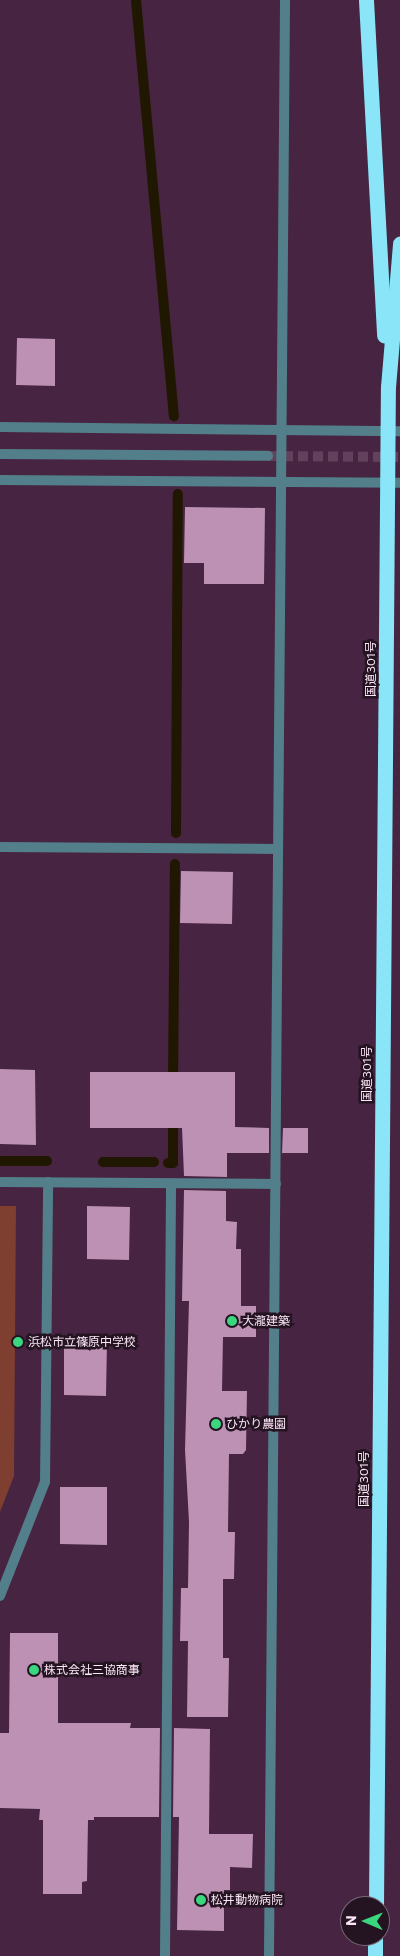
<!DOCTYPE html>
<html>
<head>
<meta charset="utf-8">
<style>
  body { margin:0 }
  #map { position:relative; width:400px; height:1956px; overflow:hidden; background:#472441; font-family:Commissioner,"Noto Sans JP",sans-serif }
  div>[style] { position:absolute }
  .green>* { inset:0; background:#7e3e30 }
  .stream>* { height:10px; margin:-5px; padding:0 5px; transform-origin:5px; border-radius:5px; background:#1f1700 }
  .building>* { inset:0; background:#bc91b3 }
  .street-tunnel>* { height:10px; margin-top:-5px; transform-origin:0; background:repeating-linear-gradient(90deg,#62415c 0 10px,transparent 0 15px) }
  .street>* { height:10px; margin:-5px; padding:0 5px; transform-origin:5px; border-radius:5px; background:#527f89 }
  .highway>* { height:15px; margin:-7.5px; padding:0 7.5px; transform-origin:7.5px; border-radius:7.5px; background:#8ae5f9 }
  .dots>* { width:14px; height:14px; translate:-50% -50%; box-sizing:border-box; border:2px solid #241421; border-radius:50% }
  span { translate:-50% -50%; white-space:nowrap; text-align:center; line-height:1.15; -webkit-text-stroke:5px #241421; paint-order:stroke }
  .street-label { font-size:12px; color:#fce5f7 }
  .poi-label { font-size:12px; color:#fce5f7 }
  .left { translate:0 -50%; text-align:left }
  .north { position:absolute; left:340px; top:1896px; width:50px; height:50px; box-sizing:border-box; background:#241421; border:1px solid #7a6877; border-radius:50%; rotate:271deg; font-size:14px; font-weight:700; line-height:20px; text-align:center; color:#fce5f7 }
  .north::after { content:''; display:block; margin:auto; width:18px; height:22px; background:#3ad77f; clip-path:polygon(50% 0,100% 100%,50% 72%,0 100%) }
</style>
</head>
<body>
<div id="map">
  <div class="green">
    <i style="clip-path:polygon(0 1206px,16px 1206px,14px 1476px,0 1512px)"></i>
  </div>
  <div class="stream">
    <i style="left:136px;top:0;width:418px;rotate:84.8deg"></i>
    <i style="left:176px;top:833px;width:339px;rotate:-89.7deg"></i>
    <i style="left:173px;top:1084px;width:220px;rotate:-89.5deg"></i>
    <i style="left:0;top:1161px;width:47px"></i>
    <i style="left:103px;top:1162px;width:51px"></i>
    <i style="left:168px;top:1163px;width:5px"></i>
    <i style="left:173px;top:1163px;width:47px;rotate:-90deg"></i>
  </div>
  <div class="building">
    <i style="clip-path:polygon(17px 338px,55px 339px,55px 386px,16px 385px)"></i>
    <i style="clip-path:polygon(185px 507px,265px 508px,264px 584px,204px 584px,204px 563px,184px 563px)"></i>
    <i style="clip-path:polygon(181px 871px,233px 872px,232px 924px,180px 923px)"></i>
    <i style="clip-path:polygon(0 1069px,35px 1070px,36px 1145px,0 1144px)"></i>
    <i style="clip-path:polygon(90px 1072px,235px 1072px,235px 1127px,269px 1128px,269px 1153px,227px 1153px,227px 1177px,184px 1176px,182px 1128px,90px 1128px)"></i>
    <i style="clip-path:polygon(283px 1128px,308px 1128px,308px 1153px,282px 1153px)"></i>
    <i style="clip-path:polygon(184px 1190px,226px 1191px,226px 1221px,237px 1222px,236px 1249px,241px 1249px,241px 1306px,256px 1306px,256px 1337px,223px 1337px,222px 1391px,247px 1391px,246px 1450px,243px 1454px,229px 1454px,228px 1532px,235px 1532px,234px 1579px,223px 1579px,223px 1658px,229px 1658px,228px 1717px,187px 1717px,188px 1641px,180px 1641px,181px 1588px,188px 1588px,189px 1522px,185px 1450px,189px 1301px,182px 1301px)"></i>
    <i style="clip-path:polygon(87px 1206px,130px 1207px,129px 1260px,87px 1259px)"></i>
    <i style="clip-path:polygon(64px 1341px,107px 1341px,106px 1396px,64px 1395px)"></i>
    <i style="clip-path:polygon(60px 1487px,107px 1487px,107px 1545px,60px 1544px)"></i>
    <i style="clip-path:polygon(10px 1633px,58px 1633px,58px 1723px,131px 1723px,130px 1728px,160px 1728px,159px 1817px,94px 1817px,94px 1820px,88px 1820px,87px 1881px,82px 1882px,82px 1894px,43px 1894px,43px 1820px,39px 1820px,40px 1809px,0 1808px,0 1733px,9px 1733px)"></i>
    <i style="clip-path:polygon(174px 1728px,210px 1729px,209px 1834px,253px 1834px,252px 1868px,230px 1867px,230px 1890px,224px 1890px,224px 1931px,177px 1930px,179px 1817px,173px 1817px)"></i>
  </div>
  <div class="street-tunnel">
    <i style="left:268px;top:456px;width:132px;rotate:0.4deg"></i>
  </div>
  <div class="street">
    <i style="left:0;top:427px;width:400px;rotate:0.6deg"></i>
    <i style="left:0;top:454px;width:268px;rotate:0.4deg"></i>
    <i style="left:0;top:480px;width:400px;rotate:0.4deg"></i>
    <i style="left:0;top:847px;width:278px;rotate:0.4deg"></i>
    <i style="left:0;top:1182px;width:276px;rotate:0.4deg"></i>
    <i style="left:0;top:1596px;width:123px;rotate:-68.5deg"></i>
    <i style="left:45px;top:1482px;width:300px;rotate:-89.4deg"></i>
    <i style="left:165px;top:1956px;width:772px;rotate:-89.55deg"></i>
    <i style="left:269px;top:1956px;width:1956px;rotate:-89.53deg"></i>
  </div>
  <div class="highway">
    <i style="left:366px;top:0;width:336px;rotate:86.9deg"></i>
    <i style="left:376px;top:1906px;width:1519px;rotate:-89.55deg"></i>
    <i style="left:388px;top:387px;width:144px;rotate:-85.2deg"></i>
    <i style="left:375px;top:1956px;width:20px;rotate:-90deg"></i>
  </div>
  <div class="dots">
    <i style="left:232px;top:1321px;background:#3ad77f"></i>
    <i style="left:18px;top:1342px;background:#3ad77f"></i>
    <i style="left:216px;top:1424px;background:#3ad77f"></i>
    <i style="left:34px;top:1670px;background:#3ad77f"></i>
    <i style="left:201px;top:1900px;background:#3ad77f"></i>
  </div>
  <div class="street-label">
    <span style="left:371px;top:669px;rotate:-90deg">国道301号</span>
    <span style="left:367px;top:1074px;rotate:-90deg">国道301号</span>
    <span style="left:364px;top:1479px;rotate:-90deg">国道301号</span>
  </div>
  <div class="poi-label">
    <span class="left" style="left:242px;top:1321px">大瀧建築</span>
    <span class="left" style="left:28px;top:1342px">浜松市立篠原中学校</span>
    <span class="left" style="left:226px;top:1424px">ひかり農園</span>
    <span class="left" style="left:44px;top:1670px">株式会社三協商事</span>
    <span class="left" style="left:211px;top:1900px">松井動物病院</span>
  </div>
  <div class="north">N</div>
</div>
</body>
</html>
